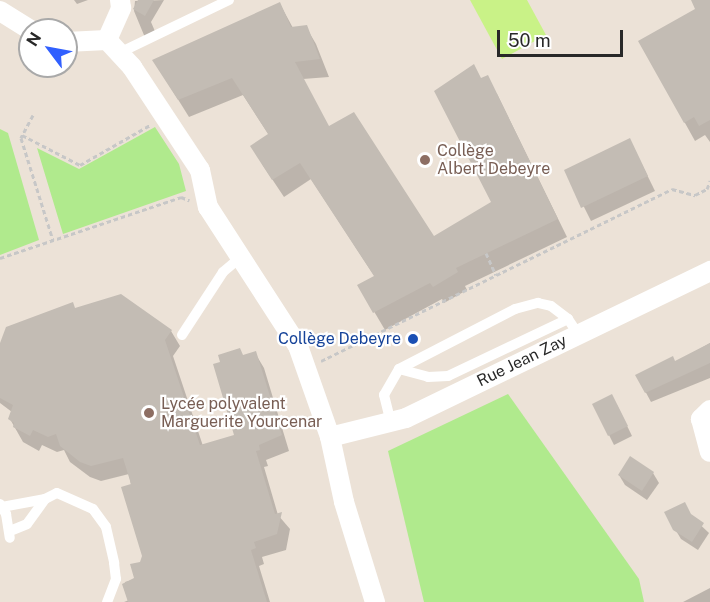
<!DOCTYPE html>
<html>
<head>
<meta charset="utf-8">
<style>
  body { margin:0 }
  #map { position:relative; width:710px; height:602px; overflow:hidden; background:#ece2d7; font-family:"Public Sans",sans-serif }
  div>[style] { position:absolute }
  .green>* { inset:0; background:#b0ea8d }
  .pitch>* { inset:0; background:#c9f287 }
  .shadow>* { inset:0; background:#0003 }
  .building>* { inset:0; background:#c3bcb4 }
  .path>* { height:3px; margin-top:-1.5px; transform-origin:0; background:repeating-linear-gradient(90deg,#c7c7c7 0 4.5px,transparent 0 7.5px) }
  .service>* { height:10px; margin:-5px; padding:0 5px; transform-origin:5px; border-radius:5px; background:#fff }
  .minor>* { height:20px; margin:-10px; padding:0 10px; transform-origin:10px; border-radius:10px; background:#fff }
  .dots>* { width:16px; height:16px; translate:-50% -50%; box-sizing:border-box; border:3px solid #fff; border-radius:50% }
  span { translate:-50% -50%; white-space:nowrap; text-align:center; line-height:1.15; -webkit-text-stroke:4.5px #fff; paint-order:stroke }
  .education-label { font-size:16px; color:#785e54 }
  .left { translate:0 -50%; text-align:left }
  .transit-label { font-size:16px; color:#164399 }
  .right { translate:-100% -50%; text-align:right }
  .street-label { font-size:16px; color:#282828 }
  .north { position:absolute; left:18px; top:18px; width:60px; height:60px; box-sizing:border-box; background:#fff; border:2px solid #a9a9a9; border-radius:50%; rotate:302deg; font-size:16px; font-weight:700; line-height:24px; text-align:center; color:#282828 }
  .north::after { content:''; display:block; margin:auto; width:21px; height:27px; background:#3160ff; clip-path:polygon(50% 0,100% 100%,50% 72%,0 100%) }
  .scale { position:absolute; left:497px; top:30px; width:126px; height:27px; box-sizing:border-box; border:3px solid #282828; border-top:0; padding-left:8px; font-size:18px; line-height:21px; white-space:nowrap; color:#282828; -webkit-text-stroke:4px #fff; paint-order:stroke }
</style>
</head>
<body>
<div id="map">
  <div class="green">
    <i style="clip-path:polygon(155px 127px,179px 164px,186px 191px,63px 234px,37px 148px,79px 169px)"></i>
    <i style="clip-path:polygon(0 129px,8px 133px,39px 240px,0 255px)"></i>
    <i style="clip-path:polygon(508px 394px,639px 579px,644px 602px,424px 602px,388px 451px)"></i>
  </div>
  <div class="pitch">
    <i style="clip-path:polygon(470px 0,527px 0,546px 35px,502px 59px)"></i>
  </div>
  <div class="shadow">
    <i style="clip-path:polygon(74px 0,88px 0,77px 4px)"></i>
    <i style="clip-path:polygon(164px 0,151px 22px,157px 36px,146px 40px,134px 11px,135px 1px)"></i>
    <i style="clip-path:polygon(692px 0,707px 0,710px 5px,710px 142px,705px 135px,695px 141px,640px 42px,697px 9px)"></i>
    <i style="clip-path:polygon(280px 4px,293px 28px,306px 27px,316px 44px,329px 77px,303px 79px,329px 128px,434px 238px,493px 202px,482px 80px,497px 94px,567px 237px,465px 286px,467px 290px,444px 303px,442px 299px,385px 330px,359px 286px,375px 277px,311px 179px,284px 197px,262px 164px,269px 135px,243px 95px,189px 117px,164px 77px)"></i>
    <i style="clip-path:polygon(630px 140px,655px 191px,591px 221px,566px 171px)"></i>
    <i style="clip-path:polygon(75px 309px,171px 331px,180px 346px,173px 356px,203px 446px,236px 436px,244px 356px,255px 353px,264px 368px,289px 451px,266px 460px,268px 466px,264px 467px,278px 515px,290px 529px,286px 550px,262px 557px,264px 564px,259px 566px,270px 602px,124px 602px,129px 600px,125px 582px,136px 579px,144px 556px,129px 474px,101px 481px,90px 477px,70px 462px,64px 450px,57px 452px,42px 445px,39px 451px,23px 442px,10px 419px,12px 412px,0 403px,0 347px)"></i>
    <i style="clip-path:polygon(710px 343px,710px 378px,651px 402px,637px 376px,675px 363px)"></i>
    <i style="clip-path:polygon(594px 405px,617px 405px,632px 436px,614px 445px)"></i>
    <i style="clip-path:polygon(631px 458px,653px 473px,659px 483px,647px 500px,625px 485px,619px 475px)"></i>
    <i style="clip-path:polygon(691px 516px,709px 533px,698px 550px,681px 539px,675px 529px)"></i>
    <i style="clip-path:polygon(710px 588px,710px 602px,683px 602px)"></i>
  </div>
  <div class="building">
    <i style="clip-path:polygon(138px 0,154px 0,145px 16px,133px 9px)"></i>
    <i style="clip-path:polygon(691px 0,710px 0,710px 120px,699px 126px,694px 117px,684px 123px,638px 41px,695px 9px)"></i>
    <i style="clip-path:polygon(280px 2px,291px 27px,307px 25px,320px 59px,295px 62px,329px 126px,354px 112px,434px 236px,491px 202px,434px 91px,474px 64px,481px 78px,488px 75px,558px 219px,456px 268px,458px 272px,433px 287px,430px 283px,373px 313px,357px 285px,374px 276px,300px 163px,272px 180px,250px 146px,268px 134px,232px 78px,178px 100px,152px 60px)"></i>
    <i style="clip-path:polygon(630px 138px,648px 176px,581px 208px,564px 170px)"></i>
    <i style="clip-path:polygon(121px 294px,172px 330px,165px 340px,200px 445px,234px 435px,213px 364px,220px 362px,218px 355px,240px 348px,243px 355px,256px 351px,282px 435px,259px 445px,260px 450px,256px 451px,275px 514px,282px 512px,277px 534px,254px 542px,256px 548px,251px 550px,267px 602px,128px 602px,122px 584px,134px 578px,130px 564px,140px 562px,142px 556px,121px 487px,131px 484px,123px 458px,91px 466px,80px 462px,60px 446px,56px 434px,48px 437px,33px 430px,30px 436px,13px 427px,14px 423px,8px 419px,13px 405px,0 398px,0 343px,6px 327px,73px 302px,75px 308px)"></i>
    <i style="clip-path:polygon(710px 343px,710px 363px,645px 393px,635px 375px,673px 356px,675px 361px)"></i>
    <i style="clip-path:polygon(612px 394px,628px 426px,608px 436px,592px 404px)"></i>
    <i style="clip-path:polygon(630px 456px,654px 472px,642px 491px,618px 475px)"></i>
    <i style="clip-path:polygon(685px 502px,691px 514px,704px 523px,692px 542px,673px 530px,664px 512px)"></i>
  </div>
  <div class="path">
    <i style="left:33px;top:115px;width:26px;rotate:118deg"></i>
    <i style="left:21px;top:138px;width:107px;rotate:72.6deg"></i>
    <i style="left:22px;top:135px;width:65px;rotate:27.3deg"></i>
    <i style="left:80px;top:165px;width:81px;rotate:-29.7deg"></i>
    <i style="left:486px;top:253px;width:24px;rotate:66deg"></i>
    <i style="left:0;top:258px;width:191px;rotate:-18.6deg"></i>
    <i style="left:181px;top:197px;width:9px;rotate:21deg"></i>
    <i style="left:321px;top:361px;width:391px;rotate:-26.1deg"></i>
    <i style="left:672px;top:189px;width:24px;rotate:15deg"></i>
    <i style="left:695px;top:195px;width:13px;rotate:-27deg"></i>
    <i style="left:707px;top:189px;width:9px;rotate:-69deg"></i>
  </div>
  <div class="service">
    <i style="left:119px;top:53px;width:122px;rotate:-25.7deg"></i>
    <i style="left:182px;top:335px;width:75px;rotate:-56.9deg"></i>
    <i style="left:223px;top:272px;width:23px;rotate:-40deg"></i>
    <i style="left:399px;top:369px;width:30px;rotate:15deg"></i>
    <i style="left:428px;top:377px;width:20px;rotate:-3deg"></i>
    <i style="left:448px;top:376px;width:133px;rotate:-25.4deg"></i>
    <i style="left:391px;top:423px;width:29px;rotate:-104deg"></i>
    <i style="left:384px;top:395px;width:30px;rotate:-60deg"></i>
    <i style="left:399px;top:369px;width:131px;rotate:-27.3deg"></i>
    <i style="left:515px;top:309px;width:24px;rotate:-15deg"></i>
    <i style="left:538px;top:303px;width:13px;rotate:13deg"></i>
    <i style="left:551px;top:306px;width:21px;rotate:37deg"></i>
    <i style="left:568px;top:319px;width:18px;rotate:56deg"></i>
    <i style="left:0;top:504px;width:12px;rotate:59deg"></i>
    <i style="left:6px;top:514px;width:24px;rotate:81deg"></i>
    <i style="left:2px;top:507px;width:44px;rotate:-10.5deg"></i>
    <i style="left:45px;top:499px;width:13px;rotate:-27deg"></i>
    <i style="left:57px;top:493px;width:39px;rotate:24deg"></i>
    <i style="left:93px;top:509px;width:22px;rotate:54deg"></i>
    <i style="left:106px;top:527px;width:37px;rotate:77deg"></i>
    <i style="left:114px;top:563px;width:16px;rotate:83deg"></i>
    <i style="left:116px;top:579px;width:25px;rotate:111deg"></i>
    <i style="left:10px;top:531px;width:18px;rotate:-22deg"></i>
    <i style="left:27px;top:524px;width:31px;rotate:-54deg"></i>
  </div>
  <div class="minor">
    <i style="left:0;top:11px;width:36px;rotate:32deg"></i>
    <i style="left:107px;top:40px;width:37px;rotate:47deg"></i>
    <i style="left:132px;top:67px;width:123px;rotate:56.6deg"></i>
    <i style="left:200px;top:170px;width:38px;rotate:78deg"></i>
    <i style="left:208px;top:207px;width:166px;rotate:57.1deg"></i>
    <i style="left:298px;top:346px;width:96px;rotate:70.6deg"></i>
    <i style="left:330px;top:437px;width:66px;rotate:77.8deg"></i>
    <i style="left:344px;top:502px;width:105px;rotate:72.8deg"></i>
    <i style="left:107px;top:40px;width:35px;rotate:-66deg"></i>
    <i style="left:121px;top:8px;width:8px;rotate:-97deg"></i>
    <i style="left:66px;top:42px;width:41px;rotate:-2.8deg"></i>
    <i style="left:710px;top:410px;width:13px;rotate:135deg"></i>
    <i style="left:701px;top:419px;width:34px;rotate:75deg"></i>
    <i style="left:330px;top:437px;width:78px;rotate:-14deg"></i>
    <i style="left:406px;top:418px;width:338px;rotate:-25.8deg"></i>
  </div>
  <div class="dots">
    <i style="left:425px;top:160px;background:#8d6e63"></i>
    <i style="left:413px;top:339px;background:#1a4fb4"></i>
    <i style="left:149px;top:413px;background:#8d6e63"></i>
  </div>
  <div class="education-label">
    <span class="left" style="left:437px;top:160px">Collège<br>Albert Debeyre</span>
    <span class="left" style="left:161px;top:413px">Lycée polyvalent<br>Marguerite Yourcenar</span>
  </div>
  <div class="transit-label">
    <span class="right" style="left:401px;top:339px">Collège Debeyre</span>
  </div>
  <div class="street-label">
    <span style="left:522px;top:361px;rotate:-26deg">Rue Jean Zay</span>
  </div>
  <div class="north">N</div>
  <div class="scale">50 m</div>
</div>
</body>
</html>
